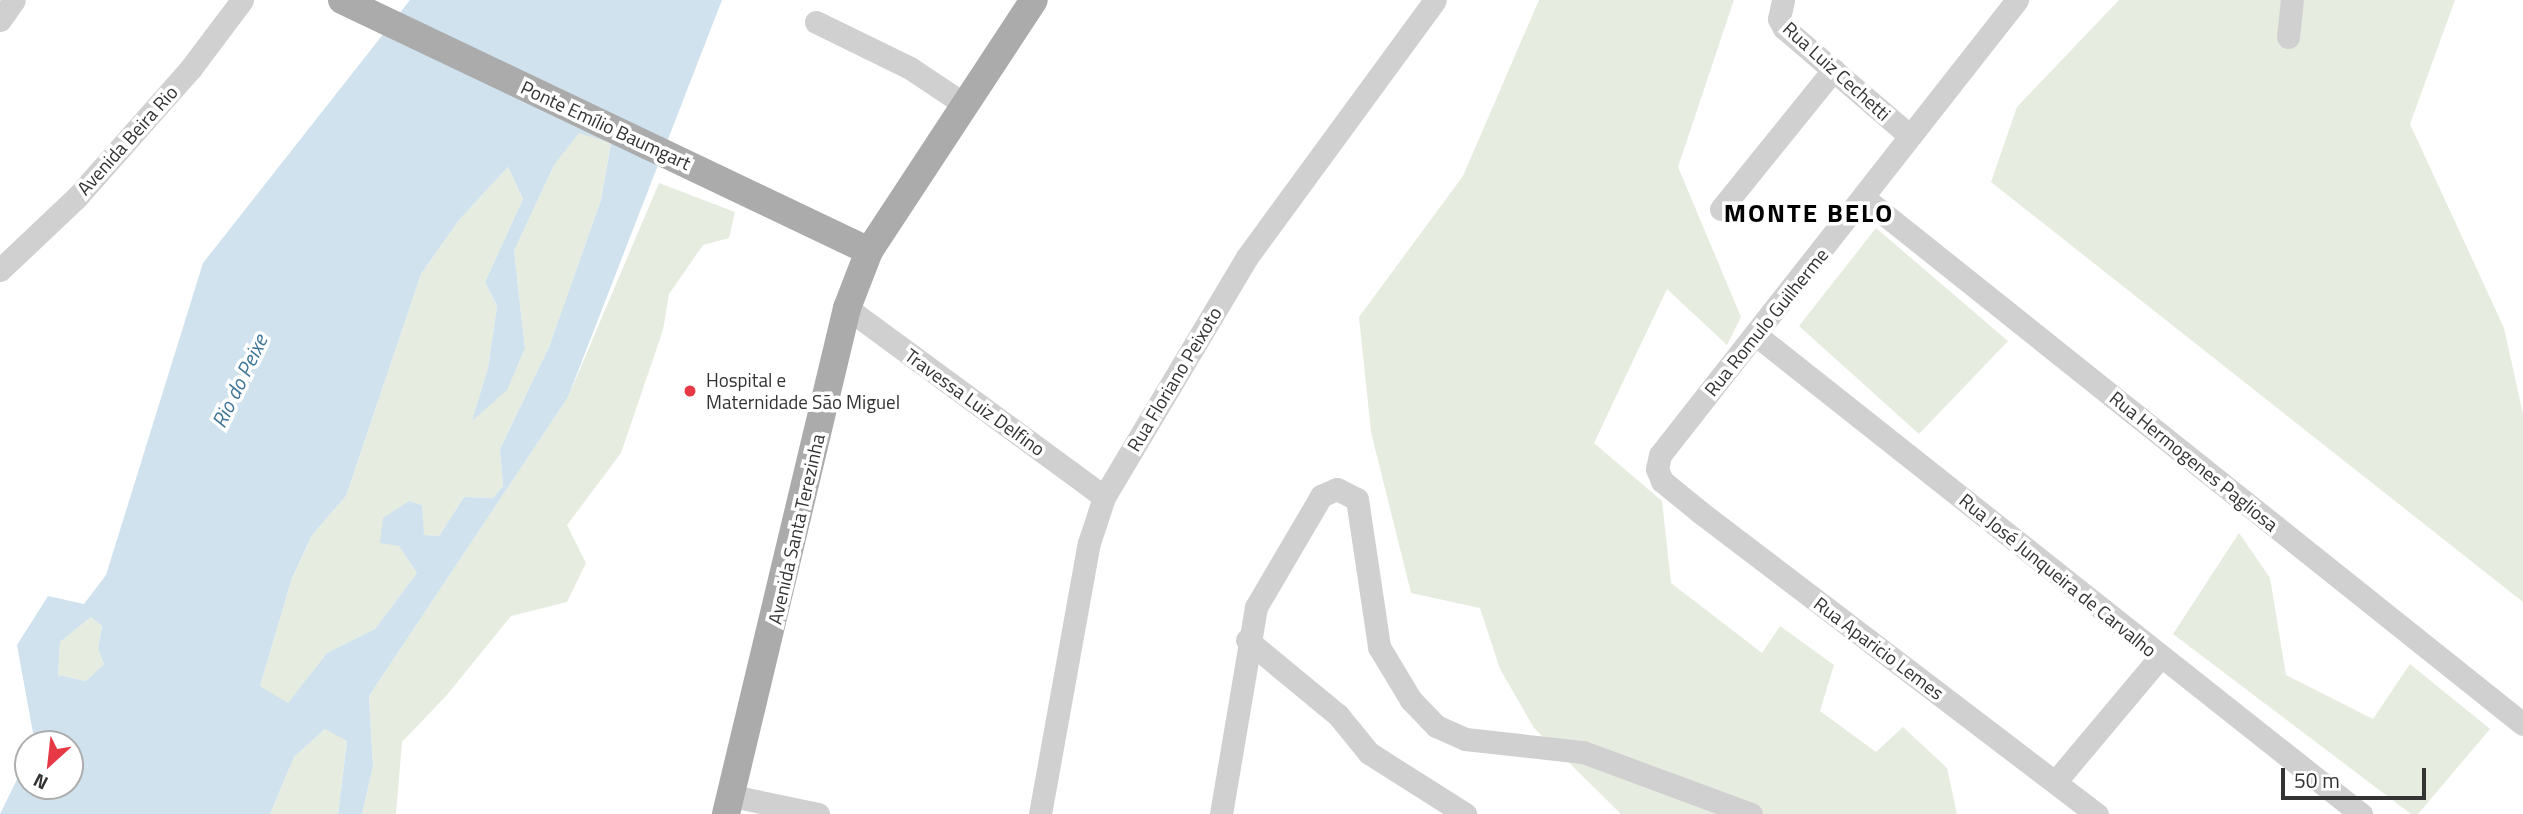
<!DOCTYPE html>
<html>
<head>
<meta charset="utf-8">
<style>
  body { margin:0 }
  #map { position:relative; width:2523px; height:814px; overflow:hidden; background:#fff; font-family:"Titillium Web",sans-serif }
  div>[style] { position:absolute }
  .green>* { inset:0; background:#e6ecdf }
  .water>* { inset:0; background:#cfe2ee }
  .minor>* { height:23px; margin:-11.5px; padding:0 11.5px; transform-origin:11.5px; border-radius:11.5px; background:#d0d0d0 }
  .major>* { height:28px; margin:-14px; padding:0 14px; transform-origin:14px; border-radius:14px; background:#ababab }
  .dots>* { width:19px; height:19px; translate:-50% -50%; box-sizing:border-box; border:4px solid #fff; border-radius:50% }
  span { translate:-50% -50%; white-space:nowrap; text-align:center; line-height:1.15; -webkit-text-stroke:7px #fff; paint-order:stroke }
  .street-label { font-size:19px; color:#333 }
  .poi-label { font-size:19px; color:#333 }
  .left { translate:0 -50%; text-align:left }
  .water-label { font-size:21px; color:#3f7597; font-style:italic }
  .district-label { font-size:26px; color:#000; font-weight:700; letter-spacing:2px }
  .north { position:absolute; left:14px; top:730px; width:70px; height:70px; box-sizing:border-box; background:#fff; border:2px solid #adadad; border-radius:50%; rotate:207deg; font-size:19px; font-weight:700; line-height:28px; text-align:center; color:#333 }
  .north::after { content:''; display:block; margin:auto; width:24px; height:32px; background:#e63946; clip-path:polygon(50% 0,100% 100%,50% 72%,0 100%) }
  .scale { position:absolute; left:2281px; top:768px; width:145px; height:32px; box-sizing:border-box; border:4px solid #333; border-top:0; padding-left:9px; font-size:21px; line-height:24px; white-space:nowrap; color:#333; -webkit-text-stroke:5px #fff; paint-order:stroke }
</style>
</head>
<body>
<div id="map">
  <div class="green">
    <i style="clip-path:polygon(1539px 0,1734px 0,1678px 167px,1741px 317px,1727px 345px,1667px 289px,1594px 443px,1662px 501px,1671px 583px,1762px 653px,1780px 626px,1834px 665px,1820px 711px,1876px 752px,1903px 727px,1947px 768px,1957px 814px,1621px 814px,1534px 728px,1500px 669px,1480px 608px,1411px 593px,1371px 432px,1359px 317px,1463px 176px)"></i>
    <i style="clip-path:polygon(2119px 0,2455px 0,2410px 124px,2504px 328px,2523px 414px,2523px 602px,1991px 182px,2017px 107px)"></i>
    <i style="clip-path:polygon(579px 132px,611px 142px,601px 200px,549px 347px,500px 449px,503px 486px,493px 498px,464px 497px,439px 536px,423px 535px,422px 505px,409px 501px,399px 546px,417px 573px,375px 629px,327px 653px,288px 704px,260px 686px,292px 578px,312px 535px,346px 496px,421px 274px,459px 220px,508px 167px,523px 199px,485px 282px,497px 306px,488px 368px,473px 419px,525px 348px,514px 251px,554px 165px)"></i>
    <i style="clip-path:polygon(659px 183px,735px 212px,729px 238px,703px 245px,669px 294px,663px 330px,621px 453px,567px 525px,586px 563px,567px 602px,511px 616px,446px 696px,402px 742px,396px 814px,362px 814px,373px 766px,369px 696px,568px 397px)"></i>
    <i style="clip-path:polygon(1876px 228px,2008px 341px,1919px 434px,1799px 326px)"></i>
    <i style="clip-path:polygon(2239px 533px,2270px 578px,2286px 675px,2373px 719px,2410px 664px,2490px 729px,2418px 814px,2411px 814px,2173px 634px)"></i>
    <i style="clip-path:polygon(91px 617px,102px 626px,98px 649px,104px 664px,86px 681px,58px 675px,60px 642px)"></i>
    <i style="clip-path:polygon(325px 729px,347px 740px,338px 814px,270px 814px,294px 757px)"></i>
  </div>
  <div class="water">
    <i style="clip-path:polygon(evenodd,410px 0,722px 0,568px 397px,369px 696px,373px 766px,362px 814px,338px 814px,347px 741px,325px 729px,294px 757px,270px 814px,0 814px,28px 757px,28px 786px,70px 786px,70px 744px,35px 744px,17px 645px,48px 596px,84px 604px,106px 575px,203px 263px,410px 0,579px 133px,611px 143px,601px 200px,549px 347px,500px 449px,503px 486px,493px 498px,464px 497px,439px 536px,424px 535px,422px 505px,409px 501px,383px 518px,380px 543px,399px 546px,417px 573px,375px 629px,327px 653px,288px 703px,260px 686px,292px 578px,312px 535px,346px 496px,421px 274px,459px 220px,508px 167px,523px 199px,485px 282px,497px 306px,488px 368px,472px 421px,507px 390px,525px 348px,514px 251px,554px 165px,579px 133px,410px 0,91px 617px,102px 626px,98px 649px,104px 664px,86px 681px,58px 675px,60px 642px,91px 617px)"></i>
  </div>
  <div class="minor">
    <i style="left:1783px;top:0;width:19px;rotate:102deg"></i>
    <i style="left:1779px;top:19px;width:10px;rotate:61deg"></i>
    <i style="left:1784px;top:28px;width:166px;rotate:40.6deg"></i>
    <i style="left:2017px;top:0;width:578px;rotate:128.12deg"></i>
    <i style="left:1660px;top:455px;width:14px;rotate:102deg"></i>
    <i style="left:1657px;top:469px;width:13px;rotate:67deg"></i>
    <i style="left:1662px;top:481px;width:49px;rotate:39.2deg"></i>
    <i style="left:1700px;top:512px;width:499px;rotate:37.3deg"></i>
    <i style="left:0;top:20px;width:24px;rotate:-55deg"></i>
    <i style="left:816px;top:22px;width:105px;rotate:26.1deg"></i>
    <i style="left:910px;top:68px;width:65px;rotate:33.7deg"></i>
    <i style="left:2288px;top:37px;width:37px;rotate:-84deg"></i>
    <i style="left:1864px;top:198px;width:843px;rotate:38.6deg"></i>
    <i style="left:1721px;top:209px;width:179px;rotate:-51.1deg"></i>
    <i style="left:0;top:270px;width:106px;rotate:-43.5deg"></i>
    <i style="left:77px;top:197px;width:172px;rotate:-48.5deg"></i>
    <i style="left:191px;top:68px;width:85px;rotate:-53.1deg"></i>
    <i style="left:847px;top:308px;width:319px;rotate:36.3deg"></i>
    <i style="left:1756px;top:335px;width:772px;rotate:38.37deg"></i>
    <i style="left:1247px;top:640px;width:118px;rotate:39.5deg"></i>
    <i style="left:1338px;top:715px;width:49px;rotate:50.8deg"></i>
    <i style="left:1369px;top:753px;width:114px;rotate:32.4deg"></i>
    <i style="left:2056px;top:781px;width:162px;rotate:-50deg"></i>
    <i style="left:732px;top:796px;width:88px;rotate:11.8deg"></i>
    <i style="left:1040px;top:814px;width:275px;rotate:-79.8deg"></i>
    <i style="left:1089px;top:543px;width:48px;rotate:-71.9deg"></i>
    <i style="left:1104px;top:497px;width:279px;rotate:-59.2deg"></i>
    <i style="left:1247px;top:257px;width:318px;rotate:-53.8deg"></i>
    <i style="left:1221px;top:814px;width:210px;rotate:-80.4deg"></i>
    <i style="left:1256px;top:607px;width:129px;rotate:-59.6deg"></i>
    <i style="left:1321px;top:496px;width:17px;rotate:-24deg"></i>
    <i style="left:1337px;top:489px;width:22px;rotate:27deg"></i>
    <i style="left:1357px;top:499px;width:150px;rotate:81.5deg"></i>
    <i style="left:1379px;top:647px;width:62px;rotate:58.9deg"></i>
    <i style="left:1411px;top:700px;width:36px;rotate:46deg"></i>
    <i style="left:1436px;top:726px;width:32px;rotate:24deg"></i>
    <i style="left:1465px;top:739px;width:119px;rotate:6.3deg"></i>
    <i style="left:1583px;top:752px;width:179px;rotate:20.3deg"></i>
  </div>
  <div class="major">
    <i style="left:342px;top:0;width:584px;rotate:25.47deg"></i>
    <i style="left:726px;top:814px;width:520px;rotate:-76.55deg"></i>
    <i style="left:847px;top:308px;width:61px;rotate:-68.9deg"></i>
    <i style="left:869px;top:251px;width:300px;rotate:-56.7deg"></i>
  </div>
  <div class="dots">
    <i style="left:690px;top:391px;background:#e63946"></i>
  </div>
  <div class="street-label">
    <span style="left:1837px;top:71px;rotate:42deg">Rua Luiz Cechetti</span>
    <span style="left:606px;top:125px;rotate:25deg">Ponte Emílio Baumgart</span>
    <span style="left:127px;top:140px;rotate:-48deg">Avenida Beira Rio</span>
    <span style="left:1766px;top:322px;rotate:-51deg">Rua Romulo Guilherme</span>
    <span style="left:1174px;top:379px;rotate:-59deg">Rua Floriano Peixoto</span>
    <span style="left:975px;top:402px;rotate:36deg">Travessa Luiz Delfino</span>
    <span style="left:2194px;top:461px;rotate:39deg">Rua Hermogenes Pagliosa</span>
    <span style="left:796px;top:529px;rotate:-77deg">Avenida Santa Terezinha</span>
    <span style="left:2058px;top:575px;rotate:39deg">Rua José Junqueira de Carvalho</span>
    <span style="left:1879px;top:648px;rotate:37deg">Rua Aparicio Lemes</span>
  </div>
  <div class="poi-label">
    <span class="left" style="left:706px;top:391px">Hospital e<br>Maternidade São Miguel</span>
  </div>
  <div class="water-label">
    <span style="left:239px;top:381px;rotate:-64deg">Rio do Peixe</span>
  </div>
  <div class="district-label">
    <span style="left:1809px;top:213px">MONTE BELO</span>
  </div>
  <div class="north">N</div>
  <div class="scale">50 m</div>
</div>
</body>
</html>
